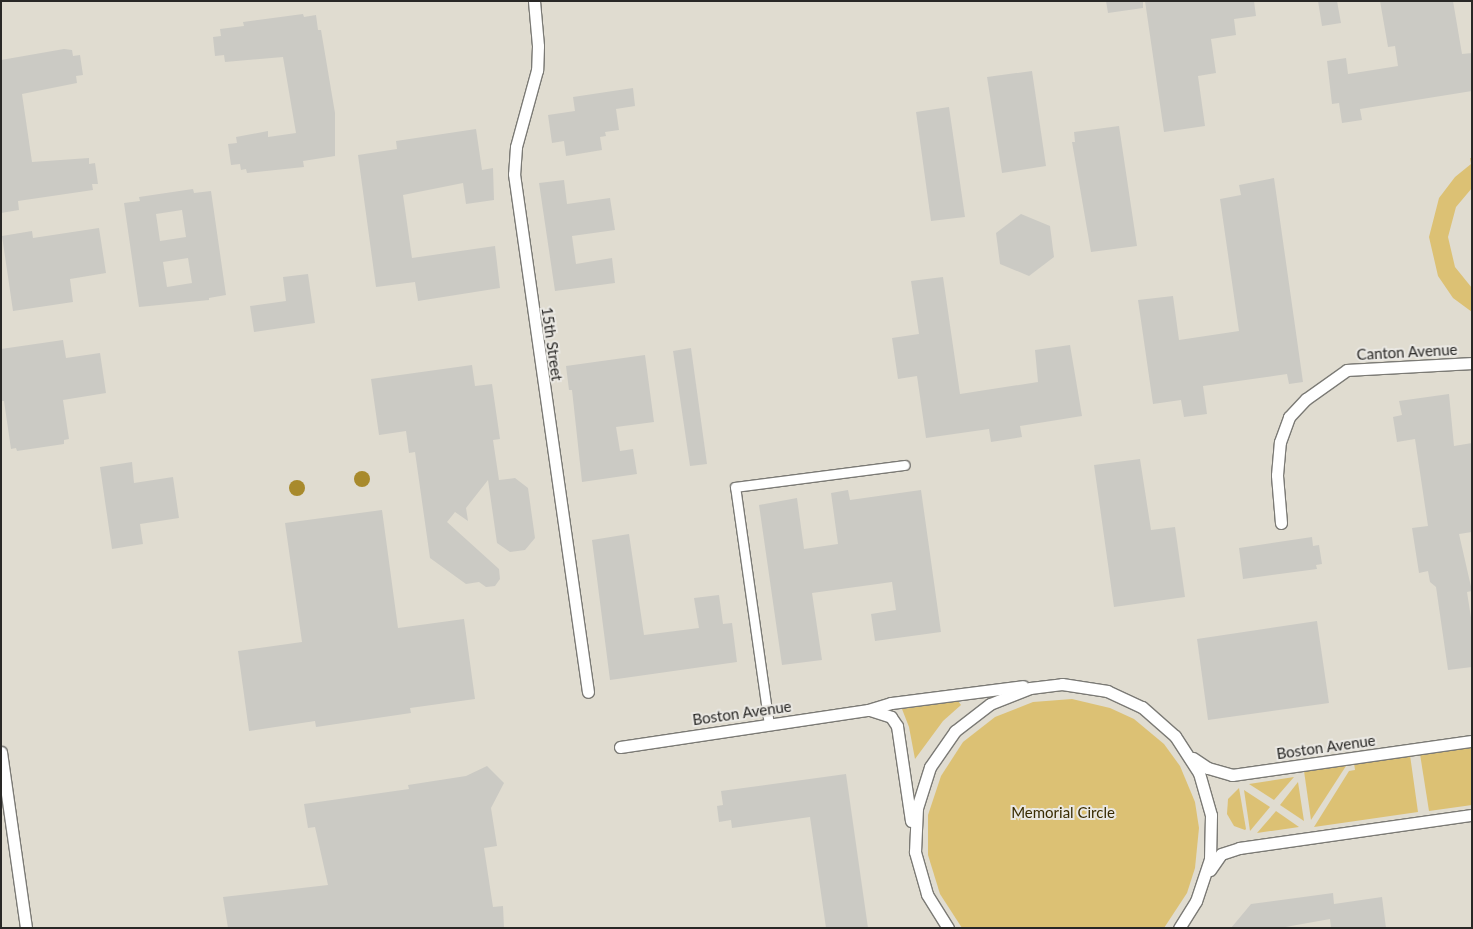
<!DOCTYPE html>
<html>
<head>
<meta charset="utf-8">
<style>
  body { margin:0 }
  #map { position:relative; width:1473px; height:929px; overflow:hidden; background:#eae8e3; font-family:Lato,sans-serif }
  div>[style] { position:absolute }
  .built>* { inset:0; background:#e0dcd0 }
  .green>* { inset:0; background:#dcc174 }
  .water>* { inset:0; background:#a88a2c }
  .round { border-radius:50% }
  .building>* { inset:0; background:#cbcac4 }
  .roads { filter:drop-shadow(1px 0 #7b7a75) drop-shadow(-1px 0 #7b7a75) drop-shadow(0 1px #7b7a75) drop-shadow(0 -1px #7b7a75) }
  .pedestrian>* { height:9px; margin:-4.5px; padding:0 4.5px; transform-origin:4.5px; border-radius:4.5px; background:#fff }
  .minor>* { height:11px; margin:-5.5px; padding:0 5.5px; transform-origin:5.5px; border-radius:5.5px; background:#fff }
  span { translate:-50% -50%; white-space:nowrap; text-align:center; line-height:1.15; -webkit-text-stroke:4px #eae8e3; paint-order:stroke }
  .street-label { font-size:15px; color:#292826 }
  .park-label { font-size:15px; color:#382b02 }
  .frame { position:absolute; inset:0; border:2px solid #292826; pointer-events:none }
</style>
</head>
<body>
<div id="map">
  <div class="built">
    <i style="clip-path:polygon(1px 1px,1472px 1px,1472px 928px,1px 928px)"></i>
  </div>
  <div class="green">
    <i style="clip-path:polygon(1470px 158px,1472px 158px,1472px 188px,1456px 207px,1448px 237px,1455px 267px,1472px 288px,1472px 312px,1453px 298px,1438px 276px,1429px 237px,1439px 198px,1455px 177px,1471px 164px)"></i>
    <i style="clip-path:polygon(1072px 699px,1110px 708px,1134px 719px,1164px 744px,1180px 766px,1195px 802px,1199px 828px,1195px 868px,1187px 893px,1164px 928px,962px 928px,940px 894px,928px 855px,928px 815px,941px 776px,963px 742px,995px 717px,1033px 702px)"></i>
    <i style="clip-path:polygon(958px 701px,961px 705px,943px 721px,915px 759px,909px 727px,902px 709px)"></i>
    <i style="clip-path:polygon(1472px 747px,1472px 805px,1429px 811px,1420px 754px)"></i>
    <i style="clip-path:polygon(1410px 755px,1418px 812px,1314px 827px,1349px 771px,1355px 770px,1354px 763px)"></i>
    <i style="clip-path:polygon(1346px 766px,1311px 820px,1304px 771px)"></i>
    <i style="clip-path:polygon(1294px 777px,1274px 800px,1249px 784px)"></i>
    <i style="clip-path:polygon(1298px 782px,1304px 821px,1280px 805px)"></i>
    <i style="clip-path:polygon(1239px 788px,1246px 829px,1245px 830px,1234px 826px,1227px 814px,1228px 799px)"></i>
    <i style="clip-path:polygon(1244px 790px,1270px 807px,1250px 831px)"></i>
    <i style="clip-path:polygon(1276px 811px,1299px 827px,1257px 833px)"></i>
  </div>
  <div class="water">
    <i class="round" style="left:354px;top:471px;width:16px;height:16px"></i>
    <i class="round" style="left:289px;top:480px;width:16px;height:16px"></i>
  </div>
  <div class="building">
    <i style="clip-path:polygon(1106px 1px,1143px 1px,1143px 8px,1108px 13px)"></i>
    <i style="clip-path:polygon(1145px 1px,1254px 1px,1256px 16px,1234px 19px,1236px 35px,1211px 39px,1216px 73px,1198px 76px,1205px 126px,1164px 132px)"></i>
    <i style="clip-path:polygon(1318px 1px,1337px 1px,1341px 23px,1322px 26px)"></i>
    <i style="clip-path:polygon(1380px 1px,1453px 1px,1462px 54px,1472px 53px,1472px 91px,1360px 109px,1362px 120px,1342px 123px,1339px 103px,1332px 104px,1327px 61px,1346px 58px,1348px 74px,1398px 66px,1395px 46px,1388px 47px)"></i>
    <i style="clip-path:polygon(303px 14px,304px 17px,316px 15px,318px 30px,321px 30px,335px 113px,335px 156px,303px 161px,304px 167px,247px 173px,246px 169px,241px 170px,240px 164px,231px 165px,228px 144px,237px 143px,236px 137px,268px 131px,268px 137px,296px 133px,283px 57px,225px 62px,224px 55px,215px 56px,213px 37px,221px 36px,220px 29px,244px 26px,243px 22px)"></i>
    <i style="clip-path:polygon(64px 49px,72px 50px,73px 56px,80px 55px,83px 75px,76px 76px,77px 83px,22px 94px,32px 162px,89px 158px,89px 164px,95px 163px,98px 184px,92px 184px,93px 190px,18px 201px,19px 210px,1px 213px,1px 60px)"></i>
    <i style="clip-path:polygon(1032px 71px,1046px 166px,1002px 173px,987px 77px)"></i>
    <i style="clip-path:polygon(633px 88px,635px 106px,616px 109px,619px 130px,605px 132px,606px 136px,600px 137px,602px 150px,566px 156px,564px 141px,552px 143px,548px 115px,575px 111px,573px 97px)"></i>
    <i style="clip-path:polygon(949px 107px,965px 217px,931px 221px,916px 112px)"></i>
    <i style="clip-path:polygon(1119px 126px,1137px 246px,1091px 252px,1072px 142px,1075px 142px,1074px 132px)"></i>
    <i style="clip-path:polygon(476px 129px,482px 170px,493px 168px,494px 200px,466px 204px,463px 183px,403px 195px,412px 258px,495px 246px,500px 288px,418px 301px,415px 282px,376px 287px,358px 155px,397px 149px,396px 141px)"></i>
    <i style="clip-path:polygon(1274px 178px,1303px 382px,1289px 384px,1287px 374px,1203px 386px,1207px 414px,1184px 417px,1181px 400px,1153px 404px,1138px 300px,1173px 296px,1179px 340px,1239px 331px,1220px 199px,1241px 195px,1239px 185px)"></i>
    <i style="clip-path:polygon(564px 180px,567px 204px,610px 198px,615px 230px,572px 236px,576px 264px,612px 258px,615px 283px,555px 291px,539px 183px)"></i>
    <i style="clip-path:polygon(evenodd,193px 189px,194px 193px,211px 191px,226px 295px,209px 298px,209px 300px,139px 307px,124px 203px,140px 201px,139px 197px,193px 189px,182px 210px,186px 237px,160px 241px,156px 214px,182px 210px,193px 189px,188px 258px,192px 283px,167px 287px,163px 262px,188px 258px)"></i>
    <i style="clip-path:polygon(1021px 214px,1050px 226px,1054px 257px,1029px 276px,1000px 264px,996px 233px)"></i>
    <i style="clip-path:polygon(99px 228px,106px 273px,70px 279px,73px 302px,13px 311px,2px 236px,32px 231px,33px 238px)"></i>
    <i style="clip-path:polygon(308px 274px,315px 323px,254px 332px,250px 306px,286px 301px,283px 277px)"></i>
    <i style="clip-path:polygon(943px 277px,960px 394px,1038px 382px,1035px 350px,1070px 345px,1082px 416px,1020px 426px,1022px 437px,991px 442px,989px 429px,926px 438px,917px 376px,898px 379px,892px 338px,919px 334px,911px 281px)"></i>
    <i style="clip-path:polygon(63px 340px,66px 358px,100px 353px,106px 393px,63px 400px,69px 439px,64px 440px,64px 444px,17px 451px,16px 448px,11px 449px,4px 401px,1px 401px,1px 349px)"></i>
    <i style="clip-path:polygon(691px 348px,707px 464px,690px 466px,673px 351px)"></i>
    <i style="clip-path:polygon(645px 355px,654px 422px,616px 427px,620px 451px,633px 449px,637px 474px,582px 482px,572px 390px,569px 390px,566px 366px)"></i>
    <i style="clip-path:polygon(472px 365px,475px 386px,492px 384px,500px 439px,493px 440px,499px 480px,515px 478px,528px 488px,535px 538px,525px 550px,510px 552px,497px 543px,488px 480px,466px 508px,468px 521px,455px 512px,447px 522px,499px 569px,500px 579px,495px 586px,486px 587px,479px 582px,466px 584px,430px 558px,415px 452px,409px 453px,406px 431px,379px 435px,371px 379px)"></i>
    <i style="clip-path:polygon(1449px 394px,1454px 446px,1472px 443px,1472px 532px,1459px 534px,1472px 591px,1467px 592px,1472px 624px,1472px 667px,1448px 670px,1436px 587px,1430px 582px,1428px 571px,1419px 573px,1412px 528px,1428px 526px,1415px 439px,1397px 442px,1393px 417px,1402px 415px,1399px 401px)"></i>
    <i style="clip-path:polygon(1140px 459px,1151px 530px,1175px 527px,1185px 597px,1114px 607px,1094px 465px)"></i>
    <i style="clip-path:polygon(132px 462px,134px 483px,173px 477px,179px 518px,140px 524px,143px 544px,112px 549px,100px 467px)"></i>
    <i style="clip-path:polygon(848px 490px,850px 500px,921px 490px,941px 632px,875px 641px,871px 614px,896px 610px,892px 582px,812px 593px,822px 660px,782px 665px,759px 505px,797px 498px,804px 549px,838px 544px,831px 493px)"></i>
    <i style="clip-path:polygon(382px 510px,398px 628px,464px 619px,475px 699px,410px 708px,411px 713px,316px 727px,315px 721px,249px 731px,238px 651px,302px 642px,285px 523px)"></i>
    <i style="clip-path:polygon(629px 534px,644px 635px,699px 628px,694px 598px,719px 595px,723px 624px,732px 623px,737px 662px,610px 680px,592px 540px)"></i>
    <i style="clip-path:polygon(1312px 537px,1313px 546px,1319px 545px,1322px 564px,1316px 565px,1317px 569px,1243px 579px,1239px 548px)"></i>
    <i style="clip-path:polygon(1317px 621px,1329px 703px,1208px 720px,1197px 639px)"></i>
    <i style="clip-path:polygon(487px 766px,504px 783px,491px 808px,497px 846px,484px 848px,493px 907px,503px 906px,504px 928px,228px 928px,223px 897px,328px 885px,315px 827px,308px 828px,304px 804px,409px 789px,408px 785px,466px 776px)"></i>
    <i style="clip-path:polygon(846px 774px,868px 928px,826px 928px,810px 817px,732px 828px,731px 820px,719px 822px,717px 806px,723px 805px,721px 791px)"></i>
    <i style="clip-path:polygon(1333px 893px,1334px 904px,1382px 897px,1386px 928px,1331px 928px,1330px 919px,1280px 928px,1231px 928px,1251px 904px)"></i>
  </div>
  <div class="roads">
    <div class="pedestrian">
      <i style="left:769px;top:725px;width:240px;rotate:-98.1deg"></i>
      <i style="left:735px;top:487px;width:171px;rotate:-7.4deg"></i>
    </div>
    <div class="minor">
      <i style="left:534px;top:1px;width:45px;rotate:84.9deg"></i>
      <i style="left:538px;top:46px;width:24px;rotate:92deg"></i>
      <i style="left:537px;top:70px;width:80px;rotate:105.3deg"></i>
      <i style="left:516px;top:147px;width:27px;rotate:94deg"></i>
      <i style="left:514px;top:174px;width:523px;rotate:81.87deg"></i>
      <i style="left:1281px;top:523px;width:48px;rotate:-94.8deg"></i>
      <i style="left:1277px;top:475px;width:33px;rotate:-85deg"></i>
      <i style="left:1280px;top:442px;width:27px;rotate:-70deg"></i>
      <i style="left:1289px;top:417px;width:25px;rotate:-47deg"></i>
      <i style="left:1306px;top:399px;width:50px;rotate:-35.3deg"></i>
      <i style="left:1347px;top:370px;width:125px;rotate:-3.2deg"></i>
      <i style="left:870px;top:710px;width:22px;rotate:18deg"></i>
      <i style="left:891px;top:717px;width:11px;rotate:56deg"></i>
      <i style="left:897px;top:726px;width:96px;rotate:81.6deg"></i>
      <i style="left:620px;top:747px;width:251px;rotate:-8.5deg"></i>
      <i style="left:868px;top:710px;width:24px;rotate:-17deg"></i>
      <i style="left:891px;top:703px;width:133px;rotate:-7.3deg"></i>
      <i style="left:1px;top:752px;width:178px;rotate:81.9deg"></i>
      <i style="left:1193px;top:758px;width:18px;rotate:34deg"></i>
      <i style="left:1208px;top:768px;width:25px;rotate:16deg"></i>
      <i style="left:1232px;top:775px;width:242px;rotate:-8.1deg"></i>
      <i style="left:1210px;top:870px;width:19px;rotate:-55deg"></i>
      <i style="left:1221px;top:854px;width:19px;rotate:-18deg"></i>
      <i style="left:1239px;top:848px;width:235px;rotate:-8.1deg"></i>
      <i style="left:948px;top:928px;width:40px;rotate:-122deg"></i>
      <i style="left:927px;top:894px;width:44px;rotate:-105.9deg"></i>
      <i style="left:915px;top:852px;width:44px;rotate:-87.4deg"></i>
      <i style="left:917px;top:808px;width:43px;rotate:-72.4deg"></i>
      <i style="left:930px;top:767px;width:44px;rotate:-55.2deg"></i>
      <i style="left:955px;top:731px;width:44px;rotate:-37.6deg"></i>
      <i style="left:990px;top:704px;width:43px;rotate:-21.8deg"></i>
      <i style="left:1030px;top:688px;width:32px;rotate:-7deg"></i>
      <i style="left:1062px;top:684px;width:46px;rotate:8.8deg"></i>
      <i style="left:1107px;top:691px;width:38px;rotate:25deg"></i>
      <i style="left:1142px;top:707px;width:44px;rotate:41.3deg"></i>
      <i style="left:1175px;top:736px;width:44px;rotate:57deg"></i>
      <i style="left:1199px;top:773px;width:44px;rotate:74.1deg"></i>
      <i style="left:1211px;top:815px;width:44px;rotate:91.3deg"></i>
      <i style="left:1210px;top:859px;width:44px;rotate:108.4deg"></i>
      <i style="left:1196px;top:901px;width:32px;rotate:122deg"></i>
    </div>
  </div>
  <div class="street-label">
    <span style="left:552px;top:344px;rotate:82deg">15th Street</span>
    <span style="left:1407px;top:352px;rotate:-3deg">Canton Avenue</span>
    <span style="left:742px;top:713px;rotate:-8deg">Boston Avenue</span>
    <span style="left:1326px;top:747px;rotate:-8deg">Boston Avenue</span>
  </div>
  <div class="park-label">
    <span style="left:1063px;top:813px">Memorial Circle</span>
  </div>
  <div class="frame"></div>
</div>
</body>
</html>
